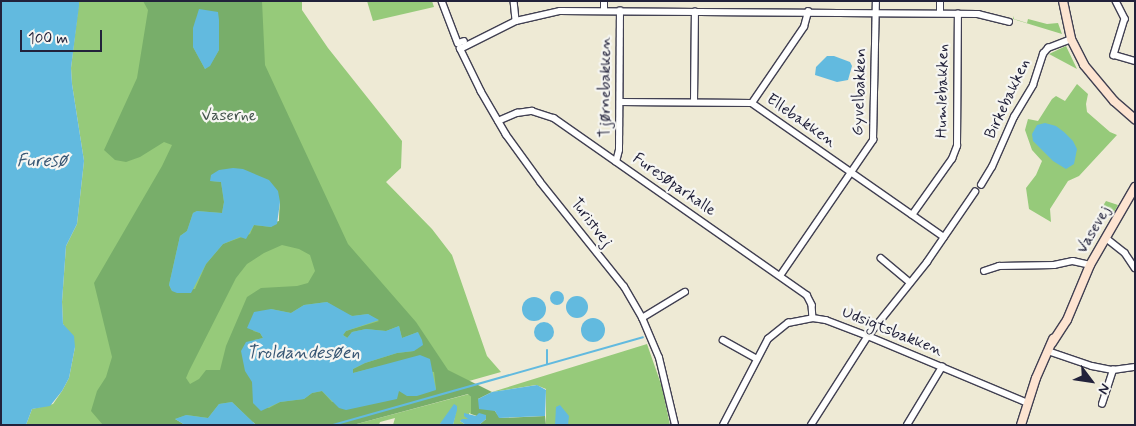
<!DOCTYPE html>
<html>
<head>
<meta charset="utf-8">
<style>
  body { margin:0 }
  #map { position:relative; width:1136px; height:426px; overflow:hidden; background:#eeead5; font-family:Mynerve,sans-serif }
  div>[style] { position:absolute }
  .green>* { inset:0; background:#96ca7a }
  .forest>* { inset:0; background:#78ae6a }
  .water>* { inset:0; background:#62badf }
  .round { border-radius:50% }
  .stream>* { height:2px; margin:-1px; padding:0 1px; transform-origin:1px; border-radius:1px; background:#62badf }
  .roads { filter:drop-shadow(1px 0 #414052) drop-shadow(-1px 0 #414052) drop-shadow(0 1px #414052) drop-shadow(0 -1px #414052) }
  .street>* { height:5.5px; margin:-2.75px; padding:0 2.75px; transform-origin:2.75px; border-radius:2.75px; background:#fff }
  .secondary>* { height:8px; margin:-4px; padding:0 4px; transform-origin:4px; border-radius:4px; background:#fde4d1 }
  span { translate:-50% -50%; white-space:nowrap; text-align:center; line-height:1.15; -webkit-text-stroke:4.5px #f6f6f2; paint-order:stroke }
  .street-label { font-size:16px; color:#22223b }
  .park-label { font-size:16px; color:#45544e }
  .water-label { font-size:18px; color:#385774; font-style:italic }
  .frame { position:absolute; inset:0; border:2px solid #22223b; pointer-events:none }
  .north { position:absolute; left:1066px; top:356px; width:50px; height:50px; -webkit-text-stroke:4px #f6f6f2; paint-order:stroke; rotate:121deg; font-size:14px; font-weight:700; line-height:20px; text-align:center; color:#22223b }
  .north::after { content:''; display:block; margin:auto; width:18px; height:22px; background:#22223b; clip-path:polygon(50% 0,100% 100%,50% 72%,0 100%) }
  .scale { position:absolute; left:20px; top:30px; width:82px; height:22px; box-sizing:border-box; border:2px solid #22223b; border-top:0; padding-left:6px; font-size:15px; line-height:18px; white-space:nowrap; color:#22223b; -webkit-text-stroke:4px #f6f6f2; paint-order:stroke }
</style>
</head>
<body>
<div id="map">
  <div class="green">
    <i style="clip-path:polygon(evenodd,79px 1px,302px 1px,302px 10px,328px 48px,402px 141px,401px 168px,386px 182px,432px 229px,452px 255px,487px 356px,501px 372px,437px 390px,256px 425px,255px 422px,175px 419px,185px 425px,26px 425px,32px 409px,53px 404px,62px 391px,69px 378px,75px 347px,63px 324px,62px 302px,66px 246px,77px 224px,84px 161px,72px 84px,71px 68px,79px 1px,280px 202px,279px 221px,180px 236px,280px 202px)"></i>
    <i style="clip-path:polygon(367px 1px,432px 1px,434px 7px,373px 21px)"></i>
    <i style="clip-path:polygon(1014px 16px,1014px 19px,1027px 23px,1028px 19px,1047px 24px,1058px 23px,1062px 34px,1013px 19px)"></i>
    <i style="clip-path:polygon(1066px 46px,1077px 69px,1049px 54px)"></i>
    <i style="clip-path:polygon(1077px 84px,1088px 94px,1086px 104px,1087px 112px,1110px 132px,1117px 135px,1079px 176px,1068px 181px,1050px 209px,1051px 222px,1029px 209px,1026px 188px,1036px 175px,1042px 161px,1032px 150px,1025px 130px,1028px 119px,1038px 121px,1052px 99px,1056px 96px,1065px 101px)"></i>
    <i style="clip-path:polygon(1106px 201px,1118px 205px,1112px 216px,1101px 209px)"></i>
    <i style="clip-path:polygon(647px 344px,662px 387px,670px 425px,546px 425px,546px 389px,536px 385px,492px 392px)"></i>
    <i style="clip-path:polygon(469px 394px,471px 397px,471px 414px,469px 413px,469px 419px,460px 421px,466px 425px,453px 425px,457px 406px,439px 425px,393px 425px,395px 418px,380px 422px,379px 425px,353px 425px)"></i>
  </div>
  <div class="forest">
    <i style="clip-path:polygon(evenodd,143px 1px,262px 1px,265px 65px,348px 244px,416px 322px,448px 370px,492px 392px,478px 399px,495px 411px,500px 418px,545px 416px,546px 425px,479px 425px,486px 419px,471px 414px,471px 397px,468px 394px,353px 425px,256px 425px,232px 402px,219px 404px,208px 418px,187px 415px,175px 419px,185px 425px,103px 425px,91px 411px,97px 391px,106px 377px,112px 357px,94px 283px,162px 166px,172px 145px,164px 142px,140px 157px,126px 162px,115px 160px,104px 150px,137px 78px,148px 10px,143px 1px,193px 47px,219px 50px,210px 65px,205px 69px,193px 47px,143px 1px,268px 180px,280px 202px,279px 221px,271px 227px,254px 225px,250px 234px,223px 244px,206px 264px,195px 289px,172px 291px,169px 285px,180px 236px,187px 231px,193px 213px,197px 211px,222px 213px,224px 202px,221px 182px,211px 181px,268px 180px,143px 1px,282px 245px,299px 249px,310px 255px,315px 271px,308px 283px,297px 286px,261px 288px,247px 297px,226px 346px,220px 370px,206px 370px,199px 379px,190px 384px,186px 378px,189px 371px,236px 278px,247px 264px,264px 253px,282px 245px,143px 1px,327px 302px,345px 314px,353px 316px,368px 314px,379px 321px,346px 331px,343px 335px,348px 338px,352px 332px,366px 329px,386px 331px,399px 326px,402px 338px,418px 332px,414px 351px,397px 353px,365px 363px,353px 369px,353px 373px,381px 366px,434px 372px,436px 389px,399px 390px,332px 402px,322px 391px,312px 393px,304px 399px,280px 402px,269px 408px,253px 403px,254px 340px,263px 338px,260px 333px,253px 331px,271px 309px,291px 313px,304px 305px,327px 302px)"></i>
  </div>
  <div class="water">
    <i style="clip-path:polygon(1px 1px,79px 1px,79px 6px,71px 68px,72px 84px,84px 161px,77px 224px,66px 246px,62px 302px,63px 324px,74px 336px,75px 347px,69px 378px,62px 391px,50px 406px,32px 409px,26px 425px,1px 425px)"></i>
    <i style="clip-path:polygon(199px 9px,218px 12px,219px 20px,219px 50px,210px 66px,205px 69px,193px 47px,193px 28px)"></i>
    <i style="clip-path:polygon(827px 56px,834px 56px,850px 62px,852px 66px,848px 80px,837px 82px,815px 75px,816px 67px)"></i>
    <i style="clip-path:polygon(1045px 123px,1056px 126px,1064px 132px,1073px 141px,1077px 149px,1074px 164px,1066px 169px,1053px 161px,1033px 141px,1032px 134px,1037px 125px)"></i>
    <i style="clip-path:polygon(233px 168px,243px 169px,269px 180px,278px 191px,280px 202px,277px 224px,271px 227px,254px 225px,246px 239px,240px 237px,223px 244px,206px 264px,191px 293px,177px 293px,172px 291px,169px 285px,180px 236px,187px 231px,193px 213px,197px 211px,222px 213px,224px 202px,221px 182px,210px 181px,211px 175px,219px 170px)"></i>
    <i class="round" style="left:550px;top:291px;width:14px;height:14px"></i>
    <i class="round" style="left:566px;top:296px;width:22px;height:22px"></i>
    <i class="round" style="left:522px;top:297px;width:24px;height:24px"></i>
    <i style="clip-path:polygon(327px 302px,352px 316px,368px 314px,379px 320px,346px 331px,343px 335px,347px 338px,352px 332px,366px 329px,386px 331px,399px 326px,402px 338px,418px 332px,422px 340px,423px 345px,414px 351px,397px 353px,365px 363px,353px 369px,353px 373px,420px 355px,430px 359px,436px 390px,417px 396px,407px 396px,399px 391px,397px 399px,346px 410px,339px 408px,322px 391px,312px 393px,304px 399px,280px 402px,261px 411px,253px 403px,252px 382px,245px 371px,241px 351px,246px 342px,263px 338px,260px 333px,247px 328px,254px 312px,271px 309px,291px 313px,304px 305px)"></i>
    <i class="round" style="left:581px;top:318px;width:24px;height:24px"></i>
    <i class="round" style="left:534px;top:322px;width:20px;height:20px"></i>
    <i style="clip-path:polygon(537px 385px,546px 390px,545px 416px,499px 418px,495px 411px,479px 409px,478px 399px,492px 392px)"></i>
    <i style="clip-path:polygon(232px 402px,256px 425px,185px 425px,175px 419px,186px 415px,208px 418px,219px 404px)"></i>
    <i style="clip-path:polygon(454px 404px,457px 406px,457px 410px,453px 425px,439px 425px)"></i>
    <i style="clip-path:polygon(560px 405px,569px 416px,568px 425px,555px 425px,556px 407px)"></i>
    <i style="clip-path:polygon(464px 413px,476px 416px,479px 413px,486px 415px,486px 419px,479px 425px,466px 425px,460px 421px,462px 419px,468px 419px,464px 416px)"></i>
  </div>
  <div class="stream">
    <i style="left:547px;top:350px;width:14px;rotate:90deg"></i>
    <i style="left:333px;top:425px;width:322px;rotate:-15.8deg"></i>
  </div>
  <div class="roads">
    <div class="street">
      <i style="left:442px;top:1px;width:45px;rotate:69.1deg"></i>
      <i style="left:458px;top:43px;width:6px;rotate:-18deg"></i>
      <i style="left:514px;top:1px;width:20px;rotate:84deg"></i>
      <i style="left:1116px;top:1px;width:20px;rotate:63deg"></i>
      <i style="left:1125px;top:19px;width:38px;rotate:107deg"></i>
      <i style="left:1114px;top:55px;width:22px;rotate:16deg"></i>
      <i style="left:604px;top:11px;width:10px;rotate:-90deg"></i>
      <i style="left:940px;top:13px;width:12px;rotate:-90deg"></i>
      <i style="left:620px;top:102px;width:132px;rotate:0.4deg"></i>
      <i style="left:752px;top:103px;width:234px;rotate:34.9deg"></i>
      <i style="left:694px;top:102px;width:90px;rotate:-89.4deg"></i>
      <i style="left:752px;top:103px;width:92px;rotate:-55.6deg"></i>
      <i style="left:804px;top:27px;width:16px;rotate:-75deg"></i>
      <i style="left:498px;top:121px;width:21px;rotate:-23deg"></i>
      <i style="left:517px;top:113px;width:15px;rotate:-8deg"></i>
      <i style="left:532px;top:111px;width:23px;rotate:18deg"></i>
      <i style="left:554px;top:118px;width:309px;rotate:35deg"></i>
      <i style="left:807px;top:295px;width:11px;rotate:63deg"></i>
      <i style="left:812px;top:305px;width:13px;rotate:86deg"></i>
      <i style="left:616px;top:162px;width:12px;rotate:-76deg"></i>
      <i style="left:619px;top:150px;width:139px;rotate:-89.6deg"></i>
      <i style="left:981px;top:185px;width:21px;rotate:-59deg"></i>
      <i style="left:992px;top:167px;width:55px;rotate:-66.3deg"></i>
      <i style="left:1014px;top:117px;width:37px;rotate:-59deg"></i>
      <i style="left:1033px;top:85px;width:33px;rotate:-72deg"></i>
      <i style="left:1043px;top:54px;width:8px;rotate:-50deg"></i>
      <i style="left:1048px;top:48px;width:25px;rotate:-21deg"></i>
      <i style="left:912px;top:215px;width:69px;rotate:-54.5deg"></i>
      <i style="left:952px;top:159px;width:14px;rotate:-69deg"></i>
      <i style="left:957px;top:146px;width:132px;rotate:-89.6deg"></i>
      <i style="left:1106px;top:238px;width:24px;rotate:38deg"></i>
      <i style="left:1125px;top:253px;width:18px;rotate:56deg"></i>
      <i style="left:881px;top:258px;width:38px;rotate:40deg"></i>
      <i style="left:984px;top:271px;width:16px;rotate:-18deg"></i>
      <i style="left:999px;top:266px;width:55px;rotate:-1deg"></i>
      <i style="left:1054px;top:265px;width:19px;rotate:-12deg"></i>
      <i style="left:1073px;top:261px;width:17px;rotate:13deg"></i>
      <i style="left:780px;top:276px;width:165px;rotate:-55.6deg"></i>
      <i style="left:873px;top:140px;width:139px;rotate:-88.8deg"></i>
      <i style="left:642px;top:318px;width:50px;rotate:-31.2deg"></i>
      <i style="left:723px;top:340px;width:39px;rotate:29deg"></i>
      <i style="left:1048px;top:351px;width:46px;rotate:18.8deg"></i>
      <i style="left:1092px;top:366px;width:21px;rotate:11deg"></i>
      <i style="left:1113px;top:370px;width:22px;rotate:-8deg"></i>
      <i style="left:1102px;top:404px;width:36px;rotate:-72deg"></i>
      <i style="left:675px;top:425px;width:69px;rotate:-103.4deg"></i>
      <i style="left:659px;top:358px;width:43px;rotate:-113deg"></i>
      <i style="left:642px;top:318px;width:36px;rotate:-120deg"></i>
      <i style="left:624px;top:287px;width:134px;rotate:-128.7deg"></i>
      <i style="left:540px;top:182px;width:58px;rotate:-125.9deg"></i>
      <i style="left:506px;top:135px;width:50px;rotate:-120.2deg"></i>
      <i style="left:481px;top:92px;width:48px;rotate:-116deg"></i>
      <i style="left:460px;top:49px;width:63px;rotate:-26.6deg"></i>
      <i style="left:516px;top:21px;width:45px;rotate:-12.8deg"></i>
      <i style="left:560px;top:11px;width:418px;rotate:0.4deg"></i>
      <i style="left:978px;top:14px;width:32px;rotate:14deg"></i>
      <i style="left:723px;top:425px;width:97px;rotate:-62.4deg"></i>
      <i style="left:768px;top:339px;width:26px;rotate:-39deg"></i>
      <i style="left:788px;top:323px;width:25px;rotate:-11deg"></i>
      <i style="left:813px;top:318px;width:13px;rotate:9deg"></i>
      <i style="left:826px;top:320px;width:45px;rotate:20.9deg"></i>
      <i style="left:868px;top:336px;width:173px;rotate:22.7deg"></i>
      <i style="left:811px;top:425px;width:106px;rotate:-57.4deg"></i>
      <i style="left:868px;top:336px;width:95px;rotate:-51.4deg"></i>
      <i style="left:927px;top:262px;width:85px;rotate:-55.6deg"></i>
      <i style="left:907px;top:425px;width:68px;rotate:-58.9deg"></i>
    </div>
    <div class="secondary">
      <i style="left:1063px;top:1px;width:39px;rotate:78deg"></i>
      <i style="left:1071px;top:39px;width:29px;rotate:63deg"></i>
      <i style="left:1084px;top:65px;width:47px;rotate:50.2deg"></i>
      <i style="left:1114px;top:101px;width:28px;rotate:41deg"></i>
      <i style="left:1052px;top:343px;width:27px;rotate:-57deg"></i>
      <i style="left:1067px;top:320px;width:60px;rotate:-67.3deg"></i>
      <i style="left:1090px;top:265px;width:90px;rotate:-60deg"></i>
      <i style="left:1021px;top:425px;width:49px;rotate:-72.3deg"></i>
      <i style="left:1036px;top:378px;width:43px;rotate:-66.4deg"></i>
    </div>
  </div>
  <div class="street-label">
    <span style="left:606px;top:87px;rotate:-90deg">Tjørnebakken</span>
    <span style="left:943px;top:91px;rotate:-89deg">Humlebakken</span>
    <span style="left:860px;top:92px;rotate:-88deg">Gyvelbakken</span>
    <span style="left:1008px;top:99px;rotate:-65deg">Birkebakken</span>
    <span style="left:801px;top:121px;rotate:35deg">Ellebakken</span>
    <span style="left:674px;top:185px;rotate:35deg">Furesøparkalle</span>
    <span style="left:591px;top:223px;rotate:52deg">Turistvej</span>
    <span style="left:1094px;top:230px;rotate:-60deg">Vasevej</span>
    <span style="left:892px;top:332px;rotate:22deg">Udsigtsbakken</span>
  </div>
  <div class="park-label">
    <span style="left:229px;top:116px">Vaserne</span>
  </div>
  <div class="water-label">
    <span style="left:42px;top:161px">Furesø</span>
    <span style="left:303px;top:353px">Troldandesøen</span>
  </div>
  <div class="frame"></div>
  <div class="north">N</div>
  <div class="scale">100 m</div>
</div>
</body>
</html>
